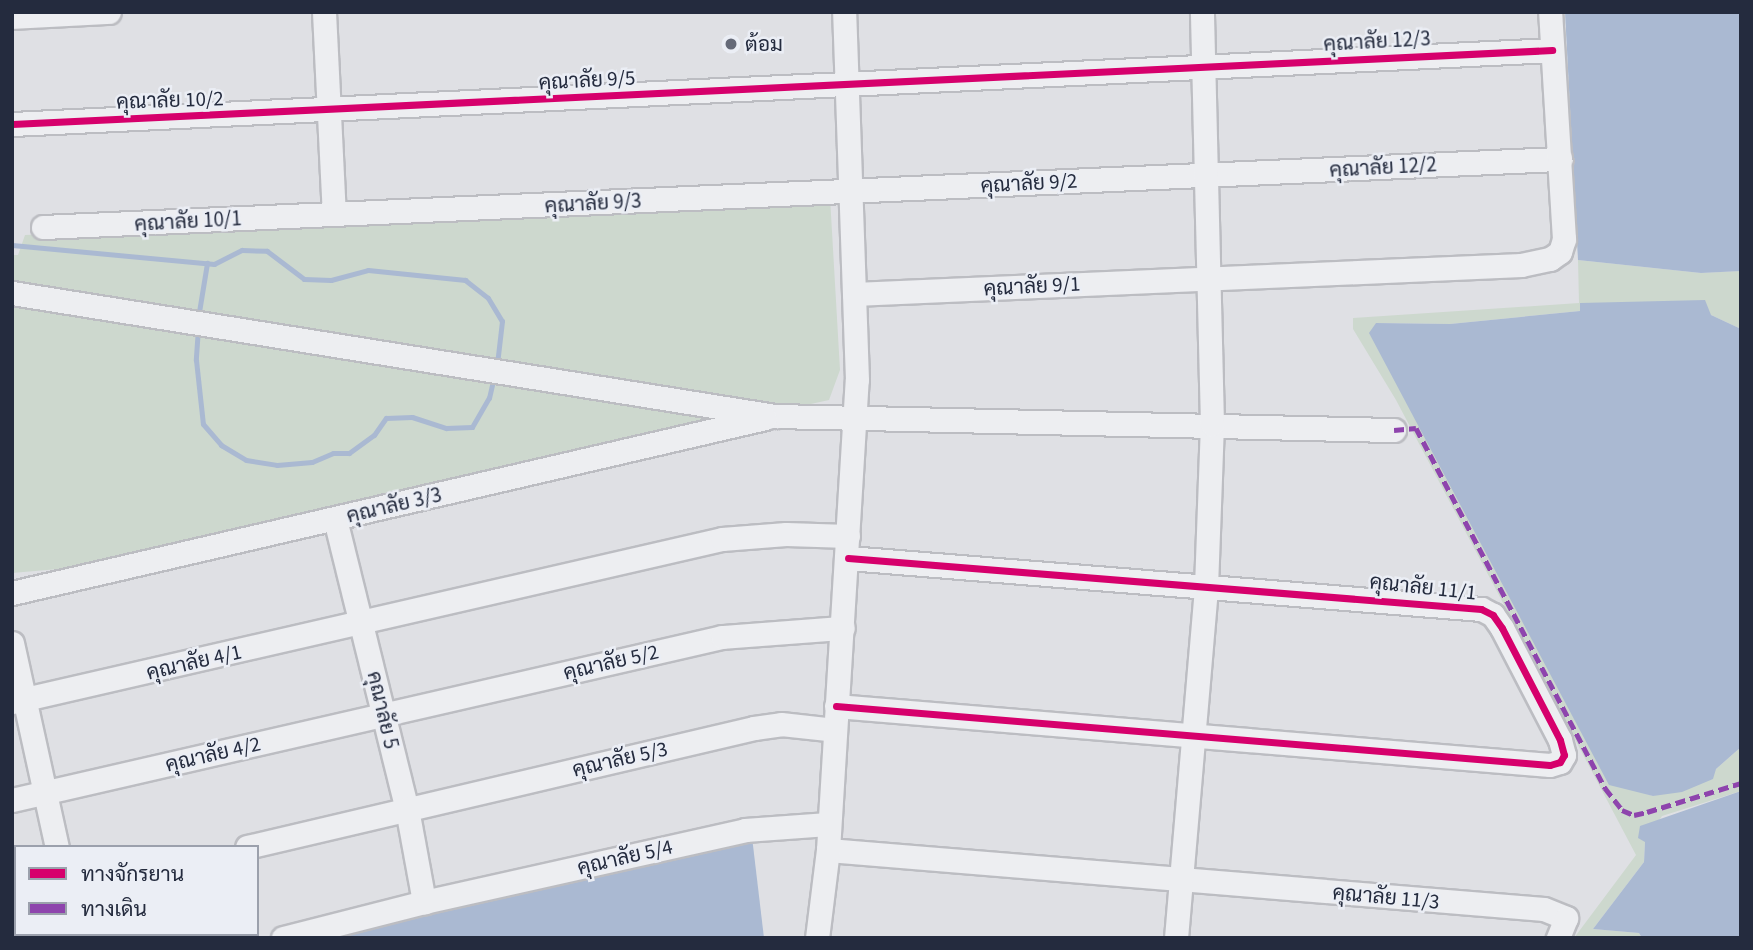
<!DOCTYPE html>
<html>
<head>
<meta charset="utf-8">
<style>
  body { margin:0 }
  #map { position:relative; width:1753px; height:950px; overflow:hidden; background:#dfe0e4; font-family:"Source Sans 3",Sarabun,sans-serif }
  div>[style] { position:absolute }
  .green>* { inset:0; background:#cdd8ce }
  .water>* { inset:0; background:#aab9d2 }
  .stream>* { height:5px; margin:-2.5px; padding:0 2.5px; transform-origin:2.5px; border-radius:2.5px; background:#aab9d2 }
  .roads { filter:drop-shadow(2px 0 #bcbdc2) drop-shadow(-2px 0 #bcbdc2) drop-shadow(0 2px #bcbdc2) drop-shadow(0 -2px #bcbdc2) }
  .minor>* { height:23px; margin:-11.5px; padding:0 11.5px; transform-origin:11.5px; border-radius:11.5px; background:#edeef1 }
  .quiet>* { height:5px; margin-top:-2.5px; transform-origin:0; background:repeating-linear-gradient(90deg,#8e44ad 0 10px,transparent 0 15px) }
  .cycleway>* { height:7px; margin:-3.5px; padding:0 3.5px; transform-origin:3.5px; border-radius:3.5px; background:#d6006c }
  .dots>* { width:19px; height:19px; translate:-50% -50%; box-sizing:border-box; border:4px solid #ebeef5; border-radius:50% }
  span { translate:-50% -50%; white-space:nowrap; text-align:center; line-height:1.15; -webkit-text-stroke:5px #ebeef5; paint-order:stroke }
  .street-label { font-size:21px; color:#242b3e }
  .poi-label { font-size:21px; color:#242b3e }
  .left { translate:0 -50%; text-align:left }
  .frame { position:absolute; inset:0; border:14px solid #242b3e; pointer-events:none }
  .legend { position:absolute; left:14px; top:845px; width:245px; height:91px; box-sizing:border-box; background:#ebeef5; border:2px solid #9ba0ac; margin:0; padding:9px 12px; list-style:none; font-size:21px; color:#242b3e }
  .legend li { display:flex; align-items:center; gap:14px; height:35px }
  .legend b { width:35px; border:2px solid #9ba0ac }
</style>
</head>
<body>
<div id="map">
  <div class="green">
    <i style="clip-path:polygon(830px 197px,840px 370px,829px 400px,70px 568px,12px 573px,12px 255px,18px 255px,25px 235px,751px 204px)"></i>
    <i style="clip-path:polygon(1578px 260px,1701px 273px,1741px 271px,1741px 329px,1711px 315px,1580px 303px,1580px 311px,1450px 324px,1376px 323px,1635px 790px,1653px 796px,1716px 769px,1741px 747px,1741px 791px,1662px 816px,1645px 842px,1644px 862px,1593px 929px,1639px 933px,1642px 938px,1574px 938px,1636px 855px,1396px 400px,1353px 329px,1353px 318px,1579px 303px)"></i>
  </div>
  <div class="water">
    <i style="clip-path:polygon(1565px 12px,1741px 12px,1741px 271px,1701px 273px,1578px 260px)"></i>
    <i style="clip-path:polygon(1705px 300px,1711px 315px,1741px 329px,1741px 747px,1716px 769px,1713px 779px,1682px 792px,1653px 796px,1609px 785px,1369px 333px,1376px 323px,1450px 324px,1580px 311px,1580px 303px)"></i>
    <i style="clip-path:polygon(1741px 791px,1741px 938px,1642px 938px,1639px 933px,1593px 929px,1644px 862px,1645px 842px,1638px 838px,1640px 826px)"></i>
    <i style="clip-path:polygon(752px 837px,764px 938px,318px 938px)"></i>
  </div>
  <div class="stream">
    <i style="left:12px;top:245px;width:203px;rotate:5.4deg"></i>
    <i style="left:214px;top:264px;width:31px;rotate:-27deg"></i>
    <i style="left:242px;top:250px;width:25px;rotate:2deg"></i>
    <i style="left:267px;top:251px;width:46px;rotate:37.1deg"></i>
    <i style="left:304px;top:279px;width:27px;rotate:2deg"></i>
    <i style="left:331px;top:280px;width:38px;rotate:-15deg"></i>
    <i style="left:368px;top:270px;width:98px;rotate:5.9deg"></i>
    <i style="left:465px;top:280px;width:29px;rotate:38deg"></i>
    <i style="left:488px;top:298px;width:27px;rotate:59deg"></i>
    <i style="left:502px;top:321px;width:43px;rotate:96.6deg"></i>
    <i style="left:198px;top:318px;width:56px;rotate:-80.7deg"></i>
    <i style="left:198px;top:328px;width:32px;rotate:94deg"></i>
    <i style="left:196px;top:360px;width:64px;rotate:83.8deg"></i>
    <i style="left:203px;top:424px;width:28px;rotate:49deg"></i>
    <i style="left:221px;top:445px;width:29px;rotate:31deg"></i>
    <i style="left:246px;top:460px;width:31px;rotate:9deg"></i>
    <i style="left:277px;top:465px;width:35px;rotate:-5deg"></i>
    <i style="left:312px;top:462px;width:23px;rotate:-23deg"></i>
    <i style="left:333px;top:453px;width:16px"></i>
    <i style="left:349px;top:453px;width:31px;rotate:-36deg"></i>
    <i style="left:374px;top:435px;width:21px;rotate:-55deg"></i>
    <i style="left:386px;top:418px;width:26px;rotate:-2deg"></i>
    <i style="left:412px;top:417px;width:36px;rotate:18deg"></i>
    <i style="left:446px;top:428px;width:26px;rotate:-2deg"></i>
    <i style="left:472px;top:427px;width:34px;rotate:-60deg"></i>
    <i style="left:489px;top:398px;width:22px;rotate:-77deg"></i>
  </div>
  <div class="roads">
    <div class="minor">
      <i style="left:324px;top:12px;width:202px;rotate:87.2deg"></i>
      <i style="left:12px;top:17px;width:97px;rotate:-3deg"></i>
      <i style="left:12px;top:124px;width:1542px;rotate:-2.75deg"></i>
      <i style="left:43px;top:227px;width:1519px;rotate:-2.57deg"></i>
      <i style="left:12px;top:293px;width:773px;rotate:9.16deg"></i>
      <i style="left:775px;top:416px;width:619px;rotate:1.3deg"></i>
      <i style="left:854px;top:294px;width:668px;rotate:-2.49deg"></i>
      <i style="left:1521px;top:265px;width:30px;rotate:-12deg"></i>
      <i style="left:1550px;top:259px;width:12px;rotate:-35deg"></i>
      <i style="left:1560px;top:252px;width:14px;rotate:-73deg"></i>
      <i style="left:1564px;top:239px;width:227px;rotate:-93.5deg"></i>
      <i style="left:335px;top:519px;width:299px;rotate:76.1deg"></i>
      <i style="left:407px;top:809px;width:95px;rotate:79.6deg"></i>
      <i style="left:12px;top:593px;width:773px;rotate:-13.08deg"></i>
      <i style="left:12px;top:643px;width:209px;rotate:77.6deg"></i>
      <i style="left:12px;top:702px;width:728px;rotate:-12.93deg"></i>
      <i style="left:722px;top:539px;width:64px;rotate:-4.5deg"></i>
      <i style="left:786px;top:534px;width:62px;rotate:1.8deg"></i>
      <i style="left:836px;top:706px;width:716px;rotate:4.72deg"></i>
      <i style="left:1550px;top:765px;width:10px;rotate:-17deg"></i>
      <i style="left:1560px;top:762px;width:8px;rotate:-60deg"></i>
      <i style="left:1564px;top:755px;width:16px;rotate:-105deg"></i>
      <i style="left:1560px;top:740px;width:126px;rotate:-117.4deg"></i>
      <i style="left:1502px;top:628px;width:16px;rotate:-125deg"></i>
      <i style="left:1493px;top:615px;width:13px;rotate:-153deg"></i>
      <i style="left:1481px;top:609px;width:635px;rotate:-175.39deg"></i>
      <i style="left:12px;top:800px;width:728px;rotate:-12.93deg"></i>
      <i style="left:722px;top:637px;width:121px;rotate:-4.3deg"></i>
      <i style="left:247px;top:847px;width:521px;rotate:-13.21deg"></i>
      <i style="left:754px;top:728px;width:27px;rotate:-8deg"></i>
      <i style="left:781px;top:724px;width:54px;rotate:6.3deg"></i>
      <i style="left:828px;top:850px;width:718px;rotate:4.71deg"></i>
      <i style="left:1544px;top:909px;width:24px;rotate:22deg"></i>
      <i style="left:1566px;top:918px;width:22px;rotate:112deg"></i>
      <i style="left:12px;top:901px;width:4px;rotate:-14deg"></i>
      <i style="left:78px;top:934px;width:4px;rotate:76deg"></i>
      <i style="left:283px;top:938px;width:146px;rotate:-14.3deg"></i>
      <i style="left:424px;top:902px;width:329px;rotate:-12.6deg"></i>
      <i style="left:745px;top:830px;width:83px;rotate:-4.1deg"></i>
      <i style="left:817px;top:938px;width:89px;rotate:-82.9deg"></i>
      <i style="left:828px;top:850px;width:471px;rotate:-86.5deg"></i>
      <i style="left:857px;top:380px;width:368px;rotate:-92deg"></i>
      <i style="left:1176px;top:938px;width:352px;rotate:-85.1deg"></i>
      <i style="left:1206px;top:587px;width:163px;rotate:-87.9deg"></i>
      <i style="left:1212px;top:424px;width:412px;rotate:-91.4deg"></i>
    </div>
  </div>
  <div class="quiet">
    <i style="left:1394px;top:430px;width:22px;rotate:-5deg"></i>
    <i style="left:1416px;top:428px;width:407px;rotate:62.3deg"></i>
    <i style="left:1605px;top:788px;width:28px;rotate:52deg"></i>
    <i style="left:1622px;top:810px;width:13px;rotate:23deg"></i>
    <i style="left:1634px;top:815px;width:13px;rotate:-13deg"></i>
    <i style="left:1647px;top:812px;width:98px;rotate:-17.1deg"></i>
  </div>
  <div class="cycleway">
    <i style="left:12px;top:124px;width:1542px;rotate:-2.75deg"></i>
    <i style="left:836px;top:706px;width:716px;rotate:4.72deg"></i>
    <i style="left:1550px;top:765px;width:10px;rotate:-17deg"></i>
    <i style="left:1560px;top:762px;width:8px;rotate:-60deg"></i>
    <i style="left:1564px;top:755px;width:16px;rotate:-105deg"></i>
    <i style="left:1560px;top:740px;width:126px;rotate:-117.4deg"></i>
    <i style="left:1502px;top:628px;width:16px;rotate:-125deg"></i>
    <i style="left:1493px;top:615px;width:13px;rotate:-153deg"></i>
    <i style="left:1481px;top:609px;width:635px;rotate:-175.39deg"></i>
  </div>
  <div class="dots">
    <i style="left:731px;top:44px;background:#656a78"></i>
  </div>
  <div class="street-label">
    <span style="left:1377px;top:41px;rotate:-3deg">คุณาลัย 12/3</span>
    <span style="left:587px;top:80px;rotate:-3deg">คุณาลัย 9/5</span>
    <span style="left:170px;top:100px;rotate:-2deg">คุณาลัย 10/2</span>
    <span style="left:1383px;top:167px;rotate:-3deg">คุณาลัย 12/2</span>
    <span style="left:1029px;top:183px;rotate:-3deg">คุณาลัย 9/2</span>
    <span style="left:593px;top:203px;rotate:-3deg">คุณาลัย 9/3</span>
    <span style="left:188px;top:221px;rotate:-3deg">คุณาลัย 10/1</span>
    <span style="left:1032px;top:286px;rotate:-3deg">คุณาลัย 9/1</span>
    <span style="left:394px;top:505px;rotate:-13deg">คุณาลัย 3/3</span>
    <span style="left:1423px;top:587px;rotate:6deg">คุณาลัย 11/1</span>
    <span style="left:194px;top:662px;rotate:-13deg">คุณาลัย 4/1</span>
    <span style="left:611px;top:662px;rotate:-13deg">คุณาลัย 5/2</span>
    <span style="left:383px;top:710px;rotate:77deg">คุณาลัย 5</span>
    <span style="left:213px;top:754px;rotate:-13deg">คุณาลัย 4/2</span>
    <span style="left:620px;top:759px;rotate:-13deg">คุณาลัย 5/3</span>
    <span style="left:625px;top:857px;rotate:-13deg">คุณาลัย 5/4</span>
    <span style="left:1386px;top:897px;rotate:5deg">คุณาลัย 11/3</span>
  </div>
  <div class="poi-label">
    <span class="left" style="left:745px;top:44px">ต้อม</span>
  </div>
  <div class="frame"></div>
  <ul class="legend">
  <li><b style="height:9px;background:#d6006c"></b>ทางจักรยาน</li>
  <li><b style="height:9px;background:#8e44ad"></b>ทางเดิน</li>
  </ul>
</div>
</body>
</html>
